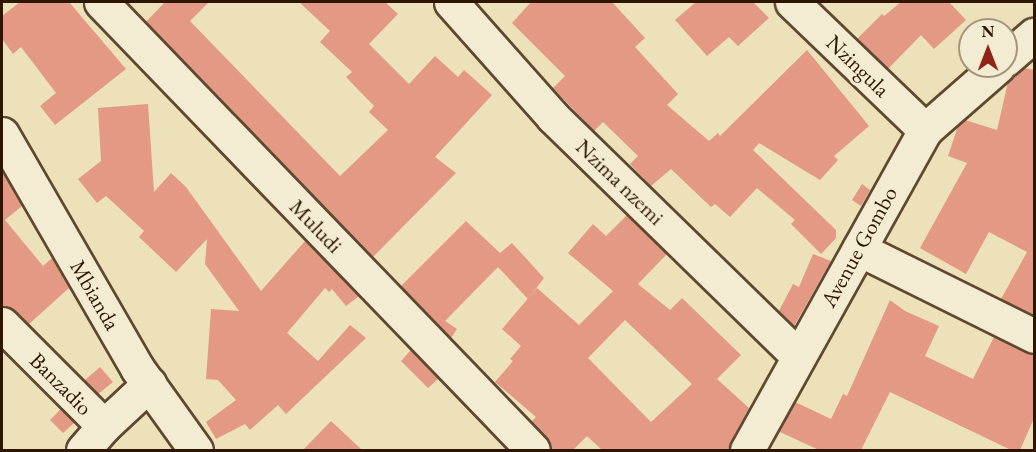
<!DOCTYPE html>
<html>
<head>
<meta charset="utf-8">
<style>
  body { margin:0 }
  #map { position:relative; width:1036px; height:452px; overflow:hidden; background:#ece1b9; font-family:"EB Garamond",serif }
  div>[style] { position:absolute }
  .building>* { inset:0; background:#e39983 }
  .roads { filter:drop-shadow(2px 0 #5e482e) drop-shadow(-2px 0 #5e482e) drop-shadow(0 2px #5e482e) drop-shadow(0 -2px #5e482e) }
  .minor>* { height:33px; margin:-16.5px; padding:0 16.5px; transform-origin:16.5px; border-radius:16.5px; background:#f3ecd2 }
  span { translate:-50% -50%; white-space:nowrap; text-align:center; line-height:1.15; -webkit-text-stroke:6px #f3ecd2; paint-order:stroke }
  .street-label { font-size:22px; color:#2e1500 }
  .frame { position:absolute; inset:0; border:3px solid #2e1500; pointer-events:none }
  .north { position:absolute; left:958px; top:18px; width:60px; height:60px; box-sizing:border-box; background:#f3ecd2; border:2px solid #a4967e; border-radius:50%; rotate:0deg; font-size:16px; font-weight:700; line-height:24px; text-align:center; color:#2e1500 }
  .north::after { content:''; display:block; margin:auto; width:21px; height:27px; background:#8f2418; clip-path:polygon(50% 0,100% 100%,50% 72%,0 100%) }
</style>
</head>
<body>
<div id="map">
  <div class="building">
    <i style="clip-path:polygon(20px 2px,69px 2px,126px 69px,55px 125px,40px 106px,56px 93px,21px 47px,13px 54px,2px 39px,2px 16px)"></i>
    <i style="clip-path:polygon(165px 2px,209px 2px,190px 21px,340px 176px,388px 130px,369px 112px,374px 106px,346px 77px,352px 72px,320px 42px,330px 31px,299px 2px,385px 2px,398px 14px,369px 44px,409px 84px,435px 56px,458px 77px,464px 70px,492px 95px,435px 157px,456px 173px,373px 257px,146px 22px)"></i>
    <i style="clip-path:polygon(531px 2px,612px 2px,645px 38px,635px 47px,678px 94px,667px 105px,709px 141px,718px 133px,720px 136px,807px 50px,869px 126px,834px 156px,838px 160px,820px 180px,759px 143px,753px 150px,836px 230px,836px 238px,821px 254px,791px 224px,795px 220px,757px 188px,730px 217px,715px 204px,711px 207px,671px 169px,651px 186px,630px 164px,638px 156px,603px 122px,594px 131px,553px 88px,565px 76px,512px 23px)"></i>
    <i style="clip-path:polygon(696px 2px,753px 2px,769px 18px,738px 46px,729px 37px,707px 56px,675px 20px)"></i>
    <i style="clip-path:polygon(901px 2px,949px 2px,966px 20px,934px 49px,921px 35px,888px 69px,857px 39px,882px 14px,884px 16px)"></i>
    <i style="clip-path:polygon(1024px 68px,1035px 70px,1034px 315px,1001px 299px,1027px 252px,989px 232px,966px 274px,920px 248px,967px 163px,948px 156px,958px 126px,965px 120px,997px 130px,1008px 82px)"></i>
    <i style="clip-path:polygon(148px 104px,154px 192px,171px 173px,186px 187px,261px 291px,305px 241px,359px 296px,346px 306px,332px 289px,329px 292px,325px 288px,287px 333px,318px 361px,350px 325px,366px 338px,286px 414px,278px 405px,250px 430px,245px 424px,216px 439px,206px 422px,236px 400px,218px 380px,206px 379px,211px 309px,239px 311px,205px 264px,207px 239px,176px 272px,139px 237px,144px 231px,106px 196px,97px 203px,78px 179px,101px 161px,98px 108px)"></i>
    <i style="clip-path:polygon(2px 171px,22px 206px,5px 220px,43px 266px,52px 258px,69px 288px,29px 324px,15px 310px,2px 306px)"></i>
    <i style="clip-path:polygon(862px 184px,870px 190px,861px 206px,852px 200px)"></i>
    <i style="clip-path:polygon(evenodd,627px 215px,667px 254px,638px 284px,670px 310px,682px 298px,741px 355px,717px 379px,749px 408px,731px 441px,728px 450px,602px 450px,587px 436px,573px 450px,551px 450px,547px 437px,532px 421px,536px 417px,495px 382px,513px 361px,510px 359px,521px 346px,502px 329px,537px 288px,579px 325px,613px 291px,568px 253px,593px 224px,606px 236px,627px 215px,625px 320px,692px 384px,651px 422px,588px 358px,625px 320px)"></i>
    <i style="clip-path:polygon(466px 221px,500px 253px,512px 243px,544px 278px,528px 299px,498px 267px,445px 321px,457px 329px,451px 338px,401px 286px)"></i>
    <i style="clip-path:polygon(813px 254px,831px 261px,794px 326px,779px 311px,793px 284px,799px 287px)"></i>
    <i style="clip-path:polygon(890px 300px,905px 311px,939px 326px,925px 356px,973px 379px,994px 337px,1035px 355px,1035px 416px,1020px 450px,1011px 450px,890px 392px,861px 450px,819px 450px,780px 432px,795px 402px,831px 419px,843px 394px,847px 396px)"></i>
    <i style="clip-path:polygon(411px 350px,438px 379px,428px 388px,401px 361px)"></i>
    <i style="clip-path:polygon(100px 367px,113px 382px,98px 394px,85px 380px)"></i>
    <i style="clip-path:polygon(61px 409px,74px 423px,63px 433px,50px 420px)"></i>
    <i style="clip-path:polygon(331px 421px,362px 450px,303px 450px)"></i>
  </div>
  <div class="roads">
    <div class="minor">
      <i style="left:101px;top:2px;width:622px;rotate:46.04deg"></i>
      <i style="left:451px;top:2px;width:154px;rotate:48.4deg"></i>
      <i style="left:553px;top:117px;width:342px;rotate:44.3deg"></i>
      <i style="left:792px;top:2px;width:185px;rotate:43.9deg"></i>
      <i style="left:1006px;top:59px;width:37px;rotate:-41deg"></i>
      <i style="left:2px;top:134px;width:270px;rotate:60deg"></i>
      <i style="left:137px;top:368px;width:101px;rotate:54.3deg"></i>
      <i style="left:859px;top:249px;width:195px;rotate:26.4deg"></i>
      <i style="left:2px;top:324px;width:144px;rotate:45deg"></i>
      <i style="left:104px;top:426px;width:62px;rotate:-43deg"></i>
      <i style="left:83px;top:450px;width:32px;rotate:-49deg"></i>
      <i style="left:747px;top:450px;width:366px;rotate:-60.9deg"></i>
      <i style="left:925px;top:130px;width:97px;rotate:-41.2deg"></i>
    </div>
  </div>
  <div class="street-label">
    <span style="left:858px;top:66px;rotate:44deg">Nzingula</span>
    <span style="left:620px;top:182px;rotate:44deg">Nzima nzemi</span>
    <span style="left:316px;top:226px;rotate:46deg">Muludi</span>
    <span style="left:859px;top:247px;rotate:-61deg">Avenue Gombo</span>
    <span style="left:95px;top:295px;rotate:60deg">Mbianda</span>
    <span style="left:61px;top:384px;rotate:45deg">Banzadio</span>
  </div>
  <div class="frame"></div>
  <div class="north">N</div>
</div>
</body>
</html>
